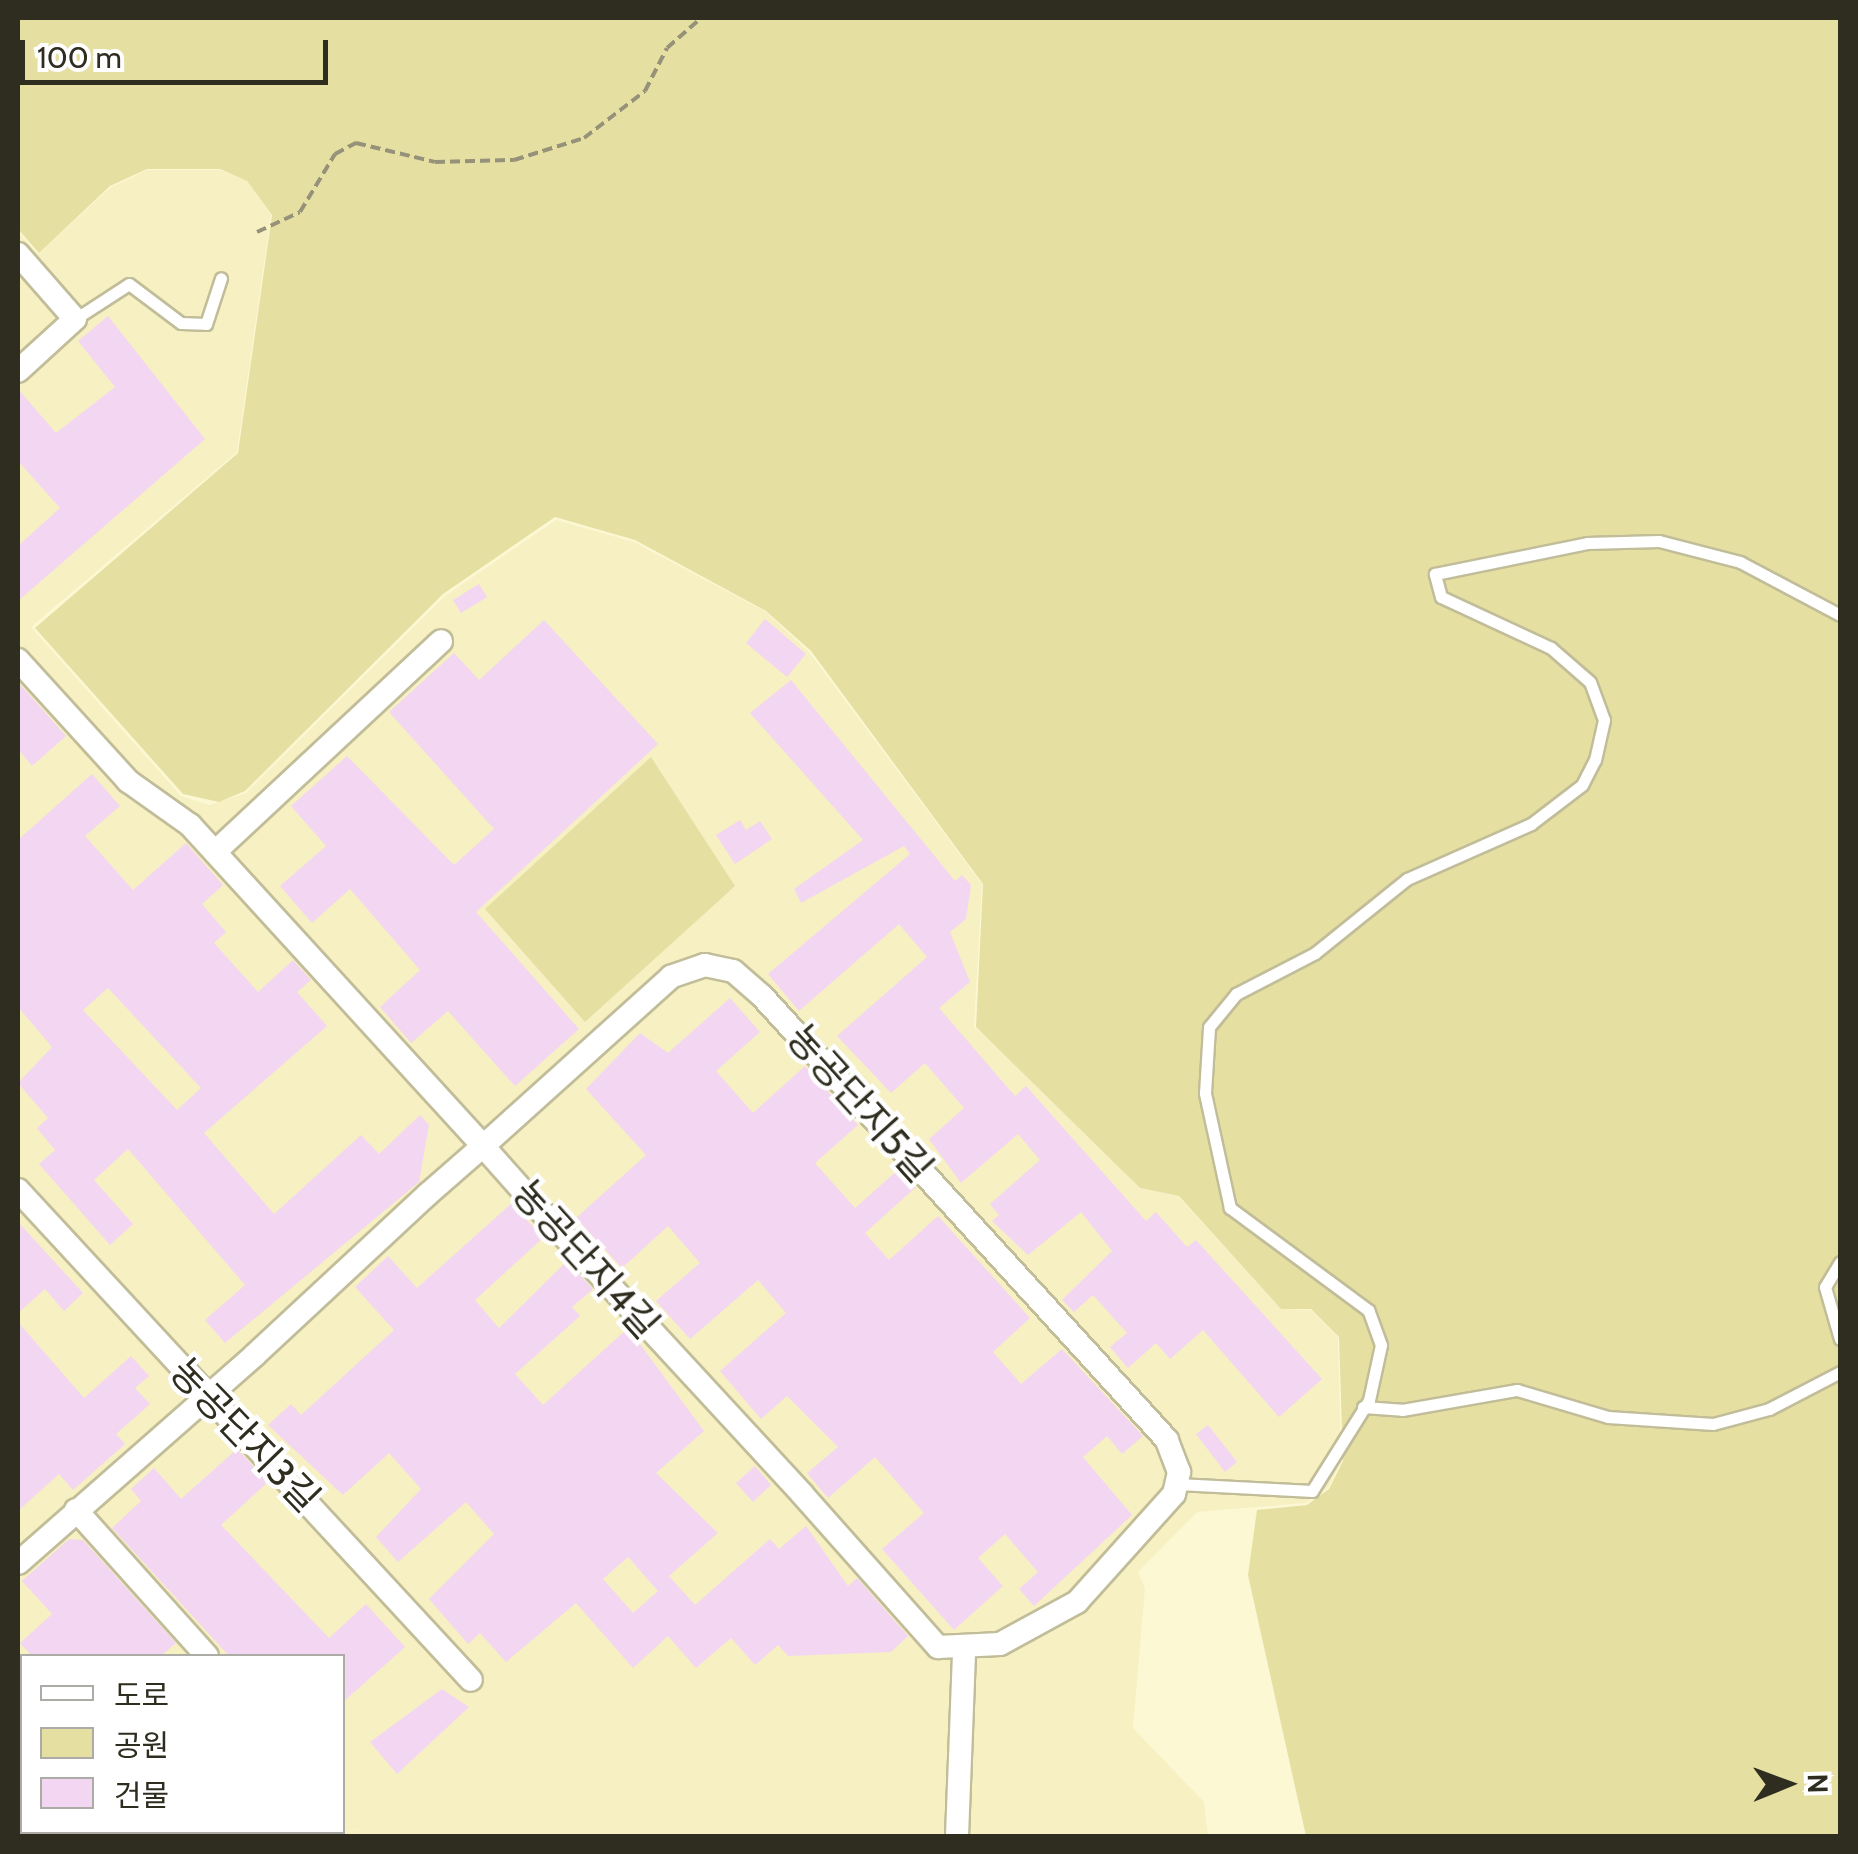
<!DOCTYPE html>
<html>
<head>
<meta charset="utf-8">
<style>
  body { margin:0 }
  #map { position:relative; width:1858px; height:1854px; overflow:hidden; background:#fcf8d3; font-family:Cabin,"Noto Sans KR",sans-serif }
  div>[style] { position:absolute }
  .built>* { inset:0; background:#f6f0c3 }
  .green>* { inset:0; background:#e6dfa2 }
  .building>* { inset:0; background:#f3d6f2 }
  .path>* { height:4px; margin-top:-2px; transform-origin:0; background:repeating-linear-gradient(90deg,#959279 0 10px,transparent 0 15px) }
  .roads { filter:drop-shadow(2px 0 #c1bd99) drop-shadow(-2px 0 #c1bd99) drop-shadow(0 2px #c1bd99) drop-shadow(0 -2px #c1bd99) }
  .lane>* { height:11px; margin:-5.5px; padding:0 5.5px; transform-origin:5.5px; border-radius:5.5px; background:#fff }
  .street>* { height:22px; margin:-11px; padding:0 11px; transform-origin:11px; border-radius:11px; background:#fff }
  span { translate:-50% -50%; white-space:nowrap; text-align:center; line-height:1.15; -webkit-text-stroke:9px #fff; paint-order:stroke }
  .street-label { font-size:38px; color:#2f2d1f }
  .frame { position:absolute; inset:0; border:20px solid #2f2d1f; pointer-events:none }
  .legend { position:absolute; left:20px; top:1654px; width:325px; height:180px; box-sizing:border-box; background:#fff; border:2px solid #acaba5; margin:0; padding:12px 18px; list-style:none; font-size:30px; color:#2f2d1f }
  .legend li { display:flex; align-items:center; gap:20px; height:50px }
  .legend b { width:50px; border:2px solid #acaba5 }
  .north { position:absolute; left:1738px; top:1734px; width:100px; height:100px; -webkit-text-stroke:8px #fff; paint-order:stroke; rotate:89deg; font-size:28px; font-weight:700; line-height:40px; text-align:center; color:#2f2d1f }
  .north::after { content:''; display:block; margin:auto; width:35px; height:45px; background:#2f2d1f; clip-path:polygon(50% 0,100% 100%,50% 72%,0 100%) }
  .scale { position:absolute; left:20px; top:40px; width:308px; height:45px; box-sizing:border-box; border:5px solid #2f2d1f; border-top:0; padding-left:12px; font-size:30px; line-height:35px; white-space:nowrap; color:#2f2d1f; -webkit-text-stroke:8px #fff; paint-order:stroke }
</style>
</head>
<body>
<div id="map">
  <div class="built">
    <i style="clip-path:polygon(147px 170px,220px 170px,247px 181px,271px 215px,237px 452px,31px 627px,181px 796px,209px 805px,246px 793px,445px 596px,556px 520px,634px 542px,766px 612px,809px 652px,982px 884px,974px 1027px,1035px 1077px,1139px 1188px,1178px 1196px,1281px 1309px,1311px 1310px,1338px 1337px,1341px 1461px,1328px 1488px,1306px 1503px,1197px 1512px,1138px 1572px,1145px 1588px,1133px 1728px,1204px 1802px,1208px 1836px,324px 1836px,371px 1827px,314px 1836px,251px 1836px,342px 1832px,342px 1656px,22px 1656px,22px 1678px,18px 1672px,18px 232px,38px 254px,110px 188px)"></i>
    <i style="clip-path:polygon(18px 1674px,22px 1832px,249px 1836px,18px 1836px)"></i>
  </div>
  <div class="green">
    <i style="clip-path:polygon(18px 18px,1840px 18px,1840px 1836px,1306px 1836px,1248px 1575px,1257px 1510px,1307px 1505px,1329px 1489px,1343px 1461px,1339px 1337px,1311px 1309px,1281px 1309px,1179px 1196px,1140px 1188px,976px 1027px,983px 884px,811px 651px,766px 611px,635px 540px,555px 517px,443px 594px,245px 791px,219px 802px,183px 794px,35px 628px,238px 453px,272px 215px,247px 181px,220px 169px,147px 169px,110px 186px,39px 253px,18px 229px)"></i>
    <i style="clip-path:polygon(651px 757px,735px 886px,585px 1022px,485px 909px)"></i>
  </div>
  <div class="building">
    <i style="clip-path:polygon(108px 316px,205px 439px,18px 601px,18px 546px,60px 508px,18px 461px,18px 389px,56px 433px,115px 387px,78px 341px)"></i>
    <i style="clip-path:polygon(479px 584px,487px 597px,461px 613px,453px 600px)"></i>
    <i style="clip-path:polygon(765px 619px,806px 654px,787px 677px,746px 643px)"></i>
    <i style="clip-path:polygon(544px 620px,658px 744px,476px 912px,579px 1029px,515px 1086px,448px 1011px,411px 1043px,380px 1007px,420px 970px,350px 889px,312px 923px,280px 886px,326px 846px,291px 806px,347px 756px,454px 865px,494px 829px,389px 712px,454px 653px,479px 680px)"></i>
    <i style="clip-path:polygon(791px 680px,955px 881px,962px 875px,971px 885px,966px 919px,950px 932px,970px 982px,939px 1008px,1015px 1096px,1026px 1086px,1146px 1221px,1156px 1212px,1187px 1247px,1196px 1240px,1322px 1379px,1279px 1417px,1203px 1330px,1170px 1359px,1156px 1343px,1128px 1368px,1110px 1347px,1127px 1333px,1093px 1295px,1074px 1312px,1062px 1300px,1112px 1251px,1081px 1212px,1028px 1255px,992px 1221px,999px 1215px,990px 1204px,1040px 1160px,1018px 1134px,961px 1183px,929px 1139px,964px 1108px,925px 1063px,891px 1093px,837px 1036px,927px 957px,899px 924px,799px 1011px,768px 974px,910px 854px,904px 846px,801px 903px,794px 889px,863px 840px,750px 713px)"></i>
    <i style="clip-path:polygon(18px 682px,66px 736px,32px 766px,18px 749px)"></i>
    <i style="clip-path:polygon(evenodd,92px 774px,120px 806px,85px 836px,133px 890px,186px 843px,223px 885px,202px 904px,226px 932px,214px 943px,258px 992px,293px 960px,311px 980px,297px 992px,327px 1026px,204px 1133px,274px 1214px,361px 1135px,379px 1154px,420px 1115px,429px 1125px,419px 1182px,225px 1343px,205px 1320px,245px 1285px,128px 1149px,94px 1180px,133px 1224px,110px 1245px,39px 1164px,55px 1150px,37px 1128px,48px 1118px,18px 1083px,52px 1047px,18px 1007px,18px 840px,92px 774px,108px 988px,201px 1088px,177px 1110px,83px 1010px,108px 988px)"></i>
    <i style="clip-path:polygon(740px 820px,746px 830px,760px 821px,772px 839px,735px 864px,716px 835px)"></i>
    <i style="clip-path:polygon(730px 998px,760px 1032px,716px 1071px,753px 1113px,805px 1066px,858px 1125px,815px 1163px,855px 1208px,899px 1169px,916px 1187px,865px 1233px,889px 1260px,938px 1216px,1030px 1318px,993px 1352px,1021px 1384px,1062px 1349px,1143px 1436px,1122px 1454px,1107px 1436px,1083px 1457px,1132px 1515px,1034px 1606px,1019px 1589px,1038px 1572px,1005px 1534px,978px 1558px,1003px 1586px,954px 1630px,882px 1549px,924px 1513px,875px 1457px,828px 1498px,807px 1473px,838px 1447px,787px 1396px,761px 1419px,720px 1371px,786px 1313px,758px 1280px,690px 1339px,656px 1301px,700px 1263px,668px 1226px,622px 1268px,576px 1218px,646px 1155px,586px 1089px,640px 1033px,668px 1053px)"></i>
    <i style="clip-path:polygon(evenodd,512px 1203px,543px 1238px,475px 1300px,499px 1328px,567px 1261px,593px 1289px,572px 1307px,580px 1316px,515px 1374px,543px 1405px,628px 1328px,704px 1431px,656px 1473px,718px 1533px,669px 1576px,695px 1605px,770px 1539px,779px 1549px,806px 1526px,848px 1586px,857px 1578px,908px 1636px,891px 1652px,788px 1656px,778px 1645px,755px 1665px,731px 1638px,696px 1668px,668px 1636px,633px 1668px,576px 1603px,506px 1662px,480px 1633px,468px 1644px,429px 1599px,494px 1534px,466px 1502px,398px 1562px,376px 1537px,421px 1489px,389px 1453px,343px 1495px,268px 1425px,291px 1404px,301px 1415px,394px 1330px,355px 1287px,388px 1256px,417px 1288px,512px 1203px,628px 1557px,658px 1591px,633px 1613px,603px 1579px,628px 1557px)"></i>
    <i style="clip-path:polygon(18px 1222px,83px 1293px,64px 1311px,45px 1289px,18px 1313px)"></i>
    <i style="clip-path:polygon(18px 1322px,84px 1398px,131px 1356px,149px 1376px,135px 1388px,150px 1404px,116px 1434px,125px 1444px,73px 1490px,59px 1474px,18px 1511px)"></i>
    <i style="clip-path:polygon(1208px 1425px,1237px 1462px,1225px 1472px,1196px 1434px)"></i>
    <i style="clip-path:polygon(237px 1449px,268px 1482px,221px 1525px,329px 1638px,366px 1604px,405px 1647px,342px 1703px,342px 1656px,229px 1656px,112px 1528px,141px 1501px,131px 1489px,154px 1468px,181px 1499px)"></i>
    <i style="clip-path:polygon(755px 1466px,771px 1485px,753px 1502px,736px 1483px)"></i>
    <i style="clip-path:polygon(69px 1539px,83px 1540px,176px 1643px,161px 1656px,32px 1656px,20px 1643px,52px 1614px,22px 1581px)"></i>
    <i style="clip-path:polygon(442px 1689px,469px 1707px,397px 1774px,370px 1742px)"></i>
  </div>
  <div class="path">
    <i style="left:257px;top:232px;width:47px;rotate:-24.9deg"></i>
    <i style="left:300px;top:212px;width:68px;rotate:-58.9deg"></i>
    <i style="left:335px;top:154px;width:24px;rotate:-28deg"></i>
    <i style="left:356px;top:143px;width:81px;rotate:13.5deg"></i>
    <i style="left:435px;top:162px;width:79px;rotate:-1.5deg"></i>
    <i style="left:514px;top:160px;width:73px;rotate:-17.4deg"></i>
    <i style="left:584px;top:138px;width:77px;rotate:-37.6deg"></i>
    <i style="left:645px;top:91px;width:48px;rotate:-62.9deg"></i>
    <i style="left:667px;top:48px;width:45px;rotate:-41.4deg"></i>
  </div>
  <div class="roads">
    <div class="lane">
      <i style="left:75px;top:319px;width:64px;rotate:-32.9deg"></i>
      <i style="left:129px;top:284px;width:65px;rotate:36.9deg"></i>
      <i style="left:181px;top:323px;width:25px;rotate:2deg"></i>
      <i style="left:206px;top:324px;width:48px;rotate:-71.9deg"></i>
      <i style="left:1840px;top:1262px;width:29px;rotate:121deg"></i>
      <i style="left:1825px;top:1287px;width:54px;rotate:73.9deg"></i>
      <i style="left:1363px;top:1407px;width:39px;rotate:4deg"></i>
      <i style="left:1402px;top:1410px;width:117px;rotate:-9.9deg"></i>
      <i style="left:1517px;top:1390px;width:95px;rotate:16.5deg"></i>
      <i style="left:1608px;top:1417px;width:105px;rotate:3.8deg"></i>
      <i style="left:1713px;top:1424px;width:58px;rotate:-15deg"></i>
      <i style="left:1769px;top:1409px;width:80px;rotate:-27.5deg"></i>
      <i style="left:1178px;top:1484px;width:134px;rotate:3deg"></i>
      <i style="left:1312px;top:1491px;width:107px;rotate:-57.9deg"></i>
      <i style="left:1369px;top:1400px;width:56px;rotate:-77.7deg"></i>
      <i style="left:1381px;top:1345px;width:37px;rotate:-110deg"></i>
      <i style="left:1368px;top:1310px;width:172px;rotate:-143.5deg"></i>
      <i style="left:1230px;top:1208px;width:118px;rotate:-102.3deg"></i>
      <i style="left:1205px;top:1093px;width:66px;rotate:-86.5deg"></i>
      <i style="left:1209px;top:1027px;width:43px;rotate:-50.7deg"></i>
      <i style="left:1236px;top:994px;width:89px;rotate:-27.4deg"></i>
      <i style="left:1315px;top:953px;width:118px;rotate:-38.8deg"></i>
      <i style="left:1407px;top:879px;width:136px;rotate:-23.9deg"></i>
      <i style="left:1531px;top:824px;width:64px;rotate:-37.4deg"></i>
      <i style="left:1582px;top:785px;width:28px;rotate:-63deg"></i>
      <i style="left:1595px;top:760px;width:41px;rotate:-77.3deg"></i>
      <i style="left:1604px;top:720px;width:40px;rotate:-110.2deg"></i>
      <i style="left:1590px;top:682px;width:52px;rotate:-138.9deg"></i>
      <i style="left:1551px;top:648px;width:121px;rotate:-155.1deg"></i>
      <i style="left:1441px;top:597px;width:24px;rotate:-105deg"></i>
      <i style="left:1435px;top:574px;width:155px;rotate:-11.5deg"></i>
      <i style="left:1587px;top:543px;width:72px;rotate:-1.6deg"></i>
      <i style="left:1659px;top:541px;width:84px;rotate:14.5deg"></i>
      <i style="left:1740px;top:562px;width:113px;rotate:27.9deg"></i>
    </div>
    <div class="street">
      <i style="left:18px;top:254px;width:86px;rotate:48.8deg"></i>
      <i style="left:75px;top:319px;width:77px;rotate:137.6deg"></i>
      <i style="left:18px;top:660px;width:164px;rotate:47.7deg"></i>
      <i style="left:128px;top:781px;width:76px;rotate:35.4deg"></i>
      <i style="left:190px;top:825px;width:435px;rotate:47.6deg"></i>
      <i style="left:483px;top:1146px;width:71px;rotate:48.4deg"></i>
      <i style="left:530px;top:1199px;width:401px;rotate:47.3deg"></i>
      <i style="left:802px;top:1494px;width:205px;rotate:48.4deg"></i>
      <i style="left:938px;top:1647px;width:62px;rotate:-2.8deg"></i>
      <i style="left:1000px;top:1644px;width:88px;rotate:-28.6deg"></i>
      <i style="left:1077px;top:1602px;width:145px;rotate:-48.1deg"></i>
      <i style="left:1174px;top:1494px;width:23px;rotate:-77deg"></i>
      <i style="left:1179px;top:1472px;width:34px;rotate:-111deg"></i>
      <i style="left:1167px;top:1440px;width:601px;rotate:-132.37deg"></i>
      <i style="left:762px;top:996px;width:38px;rotate:-139deg"></i>
      <i style="left:733px;top:971px;width:29px;rotate:-168deg"></i>
      <i style="left:705px;top:965px;width:36px;rotate:161deg"></i>
      <i style="left:671px;top:977px;width:253px;rotate:138deg"></i>
      <i style="left:483px;top:1146px;width:73px;rotate:138.9deg"></i>
      <i style="left:428px;top:1194px;width:236px;rotate:137.1deg"></i>
      <i style="left:255px;top:1355px;width:315px;rotate:138.7deg"></i>
      <i style="left:215px;top:852px;width:309px;rotate:-43deg"></i>
      <i style="left:18px;top:1190px;width:667px;rotate:47.25deg"></i>
      <i style="left:76px;top:1510px;width:196px;rotate:48.1deg"></i>
      <i style="left:18px;top:1827px;width:12px;rotate:48deg"></i>
      <i style="left:957px;top:1836px;width:185px;rotate:-87.8deg"></i>
    </div>
  </div>
  <div class="street-label">
    <span style="left:860px;top:1103px;rotate:48deg">농공단지5길</span>
    <span style="left:586px;top:1259px;rotate:48deg">농공단지4길</span>
    <span style="left:245px;top:1435px;rotate:46deg">농공단지3길</span>
  </div>
  <div class="frame"></div>
  <ul class="legend">
  <li><b style="height:12px;background:#fff"></b>도로</li>
  <li><b style="height:28px;background:#e6dfa2"></b>공원</li>
  <li><b style="height:28px;background:#f3d6f2"></b>건물</li>
  </ul>
  <div class="north">N</div>
  <div class="scale">100 m</div>
</div>
</body>
</html>
